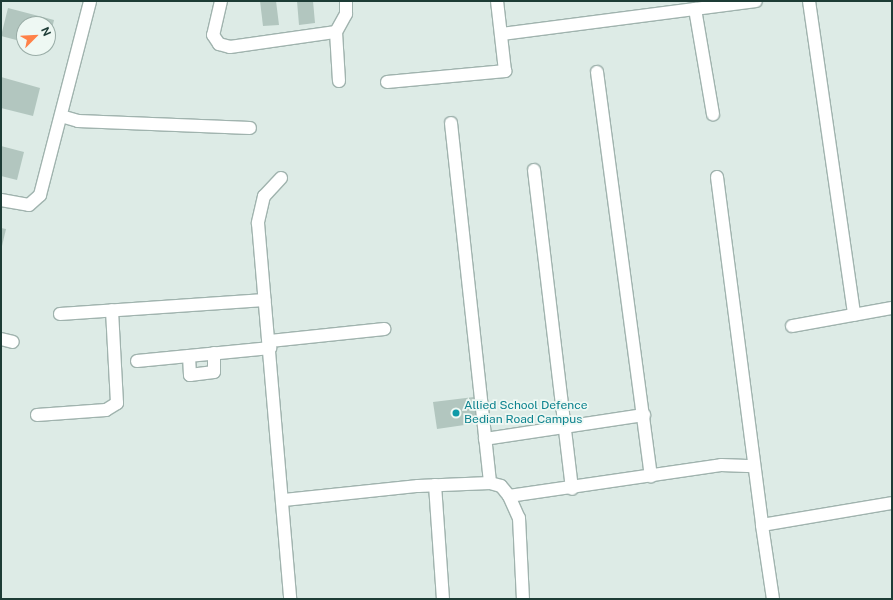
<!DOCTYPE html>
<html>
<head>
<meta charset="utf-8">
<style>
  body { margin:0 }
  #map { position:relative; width:893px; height:600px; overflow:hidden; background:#ddebe6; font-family:"Public Sans",sans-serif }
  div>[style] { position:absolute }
  .building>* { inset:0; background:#b2c6bf }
  .roads { filter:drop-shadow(1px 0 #a0b3ae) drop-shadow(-1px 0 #a0b3ae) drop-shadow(0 1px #a0b3ae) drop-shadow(0 -1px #a0b3ae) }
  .minor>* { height:12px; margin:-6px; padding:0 6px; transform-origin:6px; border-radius:6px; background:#fff }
  .dots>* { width:11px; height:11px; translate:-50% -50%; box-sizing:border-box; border:2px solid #eef8f3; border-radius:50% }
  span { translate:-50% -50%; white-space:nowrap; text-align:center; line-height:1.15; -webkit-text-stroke:3.5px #eef8f3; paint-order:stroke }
  .culture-label { font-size:12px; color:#0d838f }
  .left { translate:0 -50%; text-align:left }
  .frame { position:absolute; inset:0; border:2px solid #1d3c36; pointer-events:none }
  .north { position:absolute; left:16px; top:16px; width:40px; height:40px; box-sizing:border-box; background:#eef8f3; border:1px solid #9aada7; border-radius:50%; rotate:66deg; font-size:11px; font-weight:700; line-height:16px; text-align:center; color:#1d3c36 }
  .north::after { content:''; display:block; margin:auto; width:14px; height:18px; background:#ff8148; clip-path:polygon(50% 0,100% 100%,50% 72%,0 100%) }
</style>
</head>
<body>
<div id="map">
  <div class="building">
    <i style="clip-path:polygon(260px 1px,276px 1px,279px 25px,263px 26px)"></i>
    <i style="clip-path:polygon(297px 1px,313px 1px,315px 23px,299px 25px)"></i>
    <i style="clip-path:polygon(8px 8px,54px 20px,49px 42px,48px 24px,24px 24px,24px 42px,1px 36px)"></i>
    <i style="clip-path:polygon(1px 77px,40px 88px,33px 116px,1px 108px)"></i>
    <i style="clip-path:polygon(1px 146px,24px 152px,17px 180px,1px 176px)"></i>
    <i style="clip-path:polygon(1px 228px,6px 229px,2px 246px,1px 246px)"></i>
    <i style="clip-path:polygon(474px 397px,478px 423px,437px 429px,433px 402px)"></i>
  </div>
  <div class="roads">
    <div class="minor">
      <i style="left:221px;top:1px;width:35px;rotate:103deg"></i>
      <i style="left:213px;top:35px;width:11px;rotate:56deg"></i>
      <i style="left:219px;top:44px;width:11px;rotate:15deg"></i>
      <i style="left:230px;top:47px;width:107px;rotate:-8.1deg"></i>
      <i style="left:336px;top:32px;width:21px;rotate:-61deg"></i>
      <i style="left:346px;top:14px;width:13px;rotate:-90deg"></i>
      <i style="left:809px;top:1px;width:317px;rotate:81.8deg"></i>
      <i style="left:695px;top:9px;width:107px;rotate:80.3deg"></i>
      <i style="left:336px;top:32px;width:49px;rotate:86.5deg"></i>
      <i style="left:502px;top:34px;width:256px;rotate:-7.4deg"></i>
      <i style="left:597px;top:72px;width:408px;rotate:82.4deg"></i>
      <i style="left:387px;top:82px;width:119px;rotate:-5.3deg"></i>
      <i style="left:505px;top:71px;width:70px;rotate:-96.5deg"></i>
      <i style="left:61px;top:116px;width:18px;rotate:16deg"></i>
      <i style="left:78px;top:121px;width:172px;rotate:2.3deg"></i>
      <i style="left:451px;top:123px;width:362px;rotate:83.8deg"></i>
      <i style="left:534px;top:170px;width:321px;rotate:83.2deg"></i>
      <i style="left:717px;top:177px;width:351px;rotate:82.6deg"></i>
      <i style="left:281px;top:178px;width:25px;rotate:133deg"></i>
      <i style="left:264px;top:196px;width:28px;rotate:103deg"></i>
      <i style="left:258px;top:223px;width:377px;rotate:85.1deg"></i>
      <i style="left:1px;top:200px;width:28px;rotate:10deg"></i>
      <i style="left:29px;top:205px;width:15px;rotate:-42deg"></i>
      <i style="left:40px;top:195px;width:200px;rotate:-75.5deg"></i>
      <i style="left:60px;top:314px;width:205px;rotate:-3.9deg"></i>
      <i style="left:792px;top:326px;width:102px;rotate:-10.2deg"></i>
      <i style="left:1px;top:339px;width:12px;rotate:14deg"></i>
      <i style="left:270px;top:341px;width:115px;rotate:-6deg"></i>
      <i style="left:189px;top:356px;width:19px;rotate:87deg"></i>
      <i style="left:190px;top:375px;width:24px;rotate:-7deg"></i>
      <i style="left:214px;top:372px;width:19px;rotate:-90deg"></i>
      <i style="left:137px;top:361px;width:134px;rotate:-5.6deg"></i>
      <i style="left:37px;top:415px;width:69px;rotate:-4.1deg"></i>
      <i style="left:106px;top:410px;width:13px;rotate:-32deg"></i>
      <i style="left:117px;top:403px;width:93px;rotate:-93.1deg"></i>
      <i style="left:485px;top:439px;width:161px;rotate:-8.6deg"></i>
      <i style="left:435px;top:485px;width:114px;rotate:86deg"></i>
      <i style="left:509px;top:496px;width:24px;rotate:66deg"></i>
      <i style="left:519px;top:518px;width:81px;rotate:87.2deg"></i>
      <i style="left:284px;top:500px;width:135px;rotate:-6deg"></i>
      <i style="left:418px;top:486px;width:72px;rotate:-2.4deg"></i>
      <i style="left:490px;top:483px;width:11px;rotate:15deg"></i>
      <i style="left:501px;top:486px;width:13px;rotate:51deg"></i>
      <i style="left:509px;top:496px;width:214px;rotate:-8.3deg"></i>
      <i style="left:721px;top:465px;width:33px;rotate:2deg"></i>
      <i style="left:773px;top:599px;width:75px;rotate:-98.5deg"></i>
      <i style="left:762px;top:525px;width:132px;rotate:-9.6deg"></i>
    </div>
  </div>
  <div class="dots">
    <i style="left:456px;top:413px;background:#0f9aa8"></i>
  </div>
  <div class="culture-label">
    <span class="left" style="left:464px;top:413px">Allied School Defence<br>Bedian Road Campus</span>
  </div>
  <div class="frame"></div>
  <div class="north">N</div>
</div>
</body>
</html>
